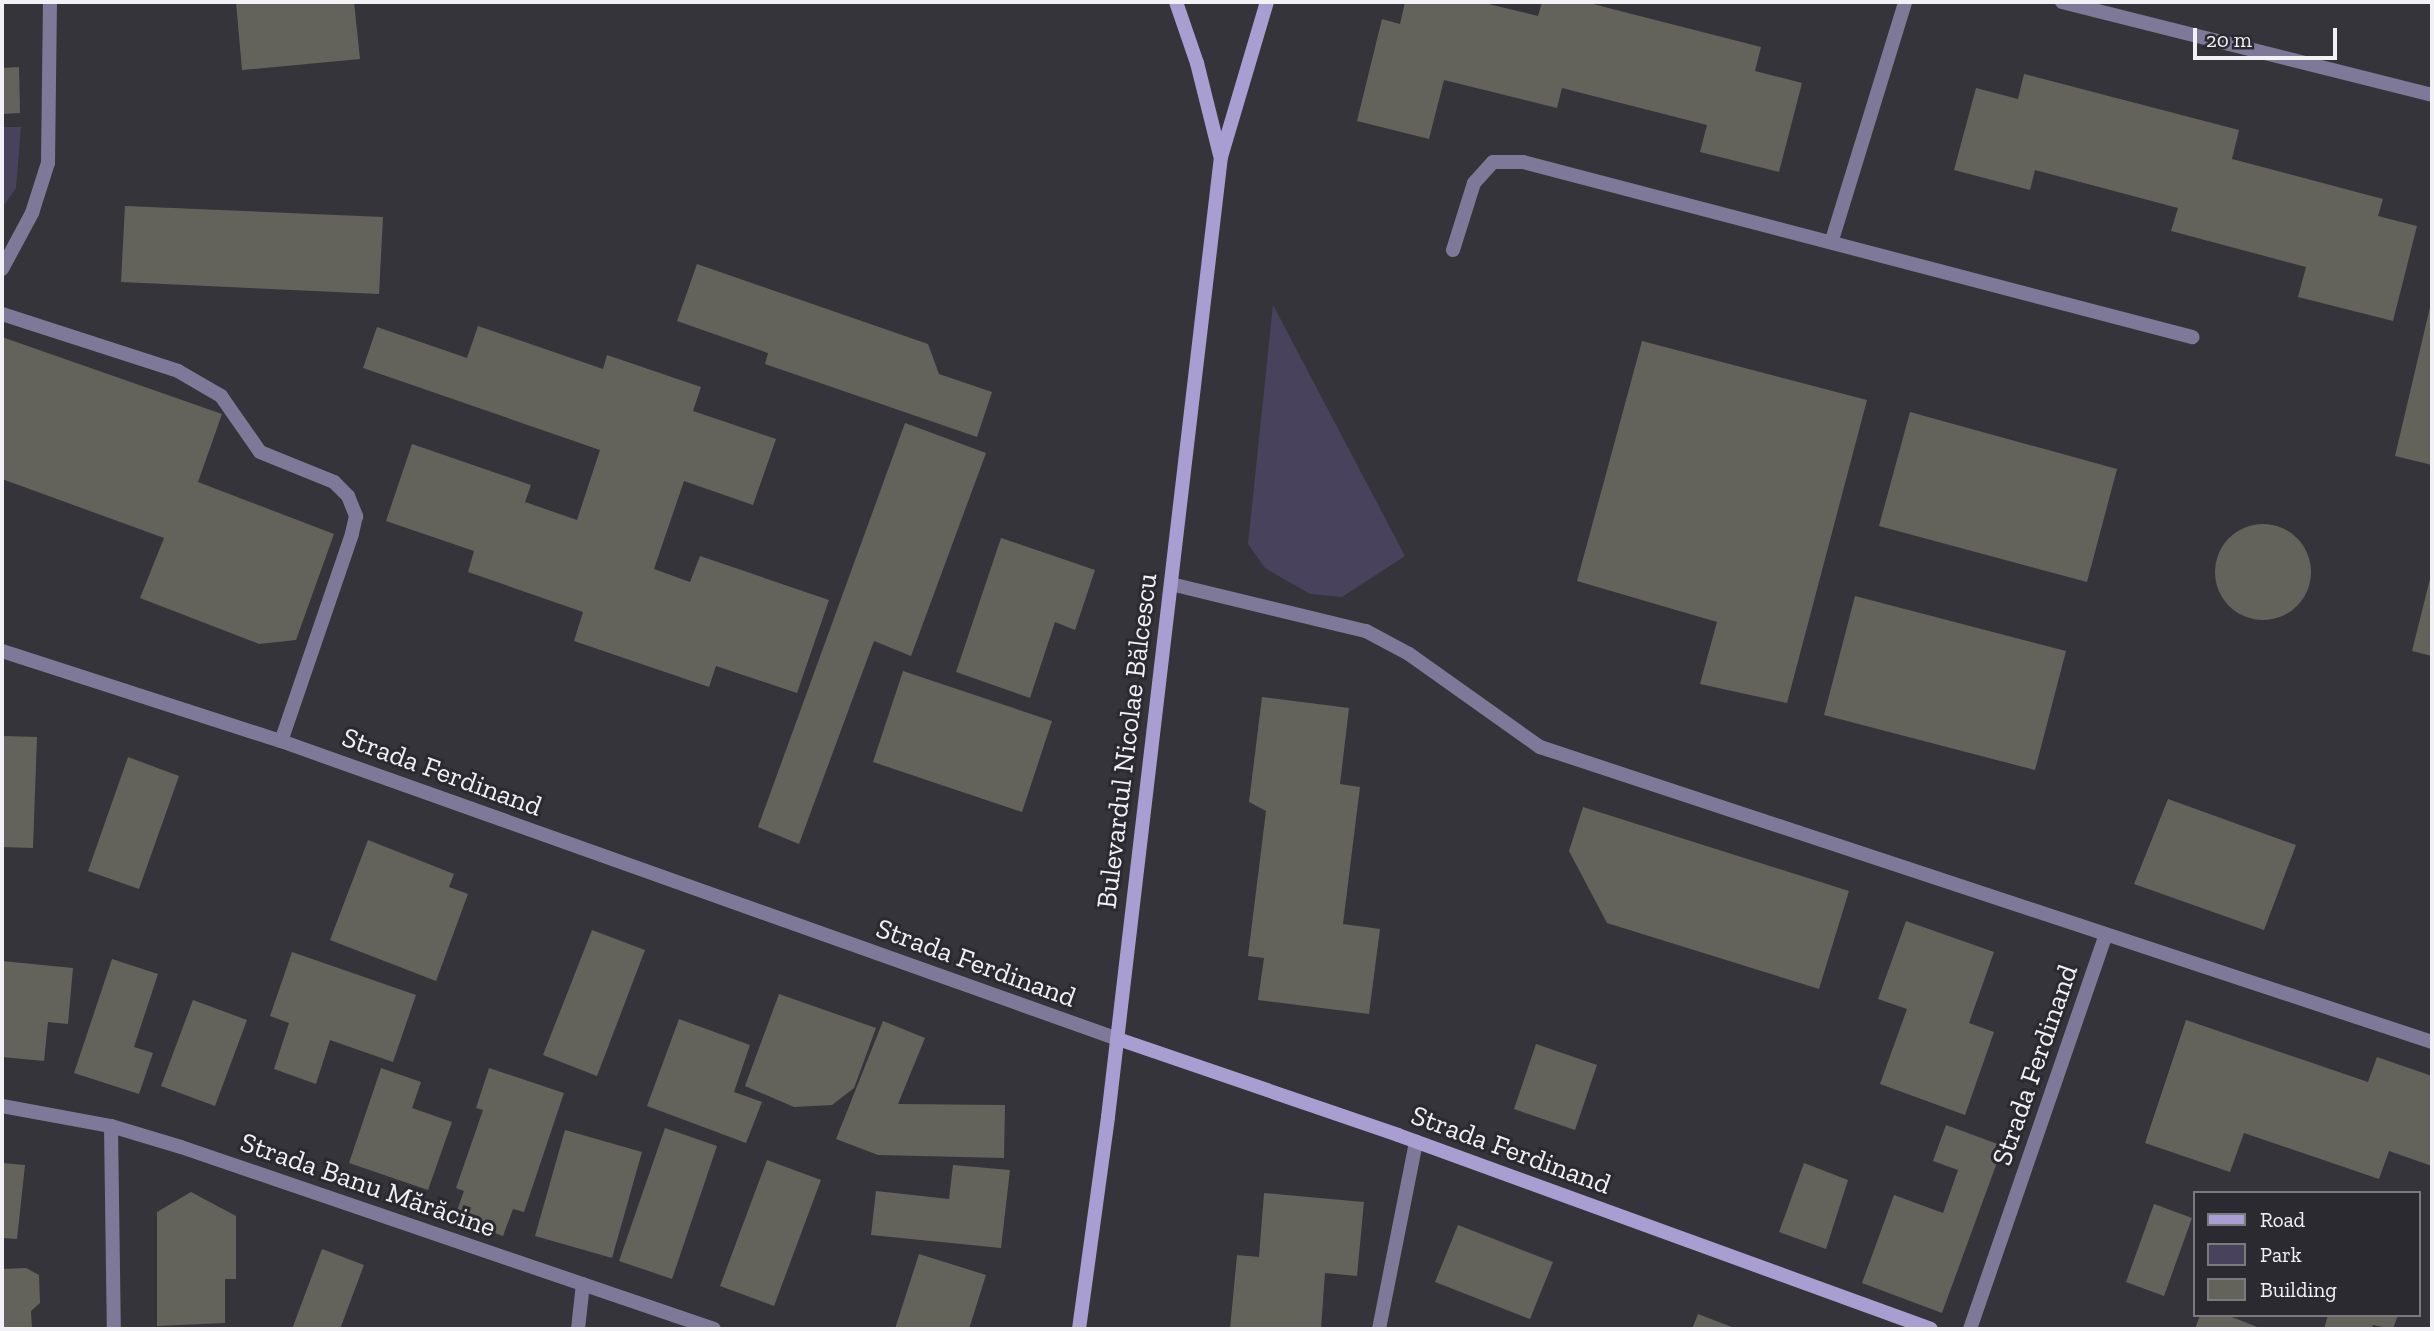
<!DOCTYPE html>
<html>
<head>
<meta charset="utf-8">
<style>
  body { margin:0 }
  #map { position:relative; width:2434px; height:1331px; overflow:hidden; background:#35343a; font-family:"Zilla Slab",serif }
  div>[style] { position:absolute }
  .green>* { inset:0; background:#48425d }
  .building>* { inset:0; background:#63635c }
  .round { border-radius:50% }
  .service>* { height:14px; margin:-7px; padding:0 7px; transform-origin:7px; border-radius:7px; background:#7f7999 }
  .minor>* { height:14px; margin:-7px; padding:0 7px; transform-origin:7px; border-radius:7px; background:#7f7999 }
  .tertiary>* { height:14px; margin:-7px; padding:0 7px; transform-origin:7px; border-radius:7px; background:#7f7999 }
  .secondary>* { height:14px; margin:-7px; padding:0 7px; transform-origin:7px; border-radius:7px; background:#a99ed1 }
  span { translate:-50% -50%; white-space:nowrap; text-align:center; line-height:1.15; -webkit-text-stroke:6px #2b2a30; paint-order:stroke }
  .street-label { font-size:28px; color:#f2f1f6 }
  .frame { position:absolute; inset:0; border:4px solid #f2f1f6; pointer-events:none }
  .legend { position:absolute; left:2193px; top:1191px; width:228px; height:126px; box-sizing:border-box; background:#2b2a30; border:2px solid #7b7a7f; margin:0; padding:9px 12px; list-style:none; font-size:21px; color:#f2f1f6 }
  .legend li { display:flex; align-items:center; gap:14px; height:35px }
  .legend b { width:35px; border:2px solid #7b7a7f }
  .scale { position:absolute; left:2193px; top:28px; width:144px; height:32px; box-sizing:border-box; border:4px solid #f2f1f6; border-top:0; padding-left:9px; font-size:21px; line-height:24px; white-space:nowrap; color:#f2f1f6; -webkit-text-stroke:5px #2b2a30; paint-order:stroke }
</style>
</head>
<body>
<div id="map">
  <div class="green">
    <i style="clip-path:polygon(2px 127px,21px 127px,16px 188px,2px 208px)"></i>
    <i style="clip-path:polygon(1273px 305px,1405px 556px,1342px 597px,1310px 594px,1265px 568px,1248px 544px)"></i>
  </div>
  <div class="building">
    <i style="clip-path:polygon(236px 2px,354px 2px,360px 59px,242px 70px)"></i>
    <i style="clip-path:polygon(1405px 2px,1480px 2px,1538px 16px,1542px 2px,1585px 2px,1761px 47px,1755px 71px,1802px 83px,1779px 172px,1700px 152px,1707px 125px,1562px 88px,1557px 108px,1444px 80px,1429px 139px,1357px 121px,1382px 19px,1400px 24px)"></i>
    <i style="clip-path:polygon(19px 67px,20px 113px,2px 114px,2px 68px)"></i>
    <i style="clip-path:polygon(2024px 74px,2239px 130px,2232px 159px,2383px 199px,2378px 216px,2417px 226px,2393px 321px,2298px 297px,2306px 267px,2171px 231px,2178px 208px,2035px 170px,2030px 190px,1954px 170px,1976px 88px,2018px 99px)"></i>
    <i style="clip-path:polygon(125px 206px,383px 217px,379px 294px,121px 282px)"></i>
    <i style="clip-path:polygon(697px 264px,928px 344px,939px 374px,992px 392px,977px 437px,765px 364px,768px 353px,677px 321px)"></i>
    <i style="clip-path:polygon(2431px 303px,2432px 303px,2432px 465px,2395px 456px)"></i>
    <i style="clip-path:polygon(478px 326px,603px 369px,607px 355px,701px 387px,693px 411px,776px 439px,753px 505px,684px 481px,654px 569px,690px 582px,700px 556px,829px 600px,797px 693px,716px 666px,709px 687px,574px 641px,583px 612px,468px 572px,474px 551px,386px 521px,412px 444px,531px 485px,525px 502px,577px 520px,600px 450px,363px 368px,377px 327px,467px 358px)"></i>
    <i style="clip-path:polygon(2px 337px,222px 414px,198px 482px,334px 534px,296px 640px,259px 644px,140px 598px,164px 538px,2px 479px)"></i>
    <i style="clip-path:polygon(1642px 341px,1867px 400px,1787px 703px,1700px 684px,1717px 622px,1577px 581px)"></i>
    <i style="clip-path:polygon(1910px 412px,2117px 469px,2087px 582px,1879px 526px)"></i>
    <i style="clip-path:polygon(905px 423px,986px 453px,911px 656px,874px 641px,799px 844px,758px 827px)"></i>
    <i class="round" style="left:2215px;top:524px;width:96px;height:96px"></i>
    <i style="clip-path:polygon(1001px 538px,1095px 570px,1075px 630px,1055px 622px,1030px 698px,956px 672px)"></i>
    <i style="clip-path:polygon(2431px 575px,2432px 575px,2432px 656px,2412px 651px)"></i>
    <i style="clip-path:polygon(1855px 596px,2066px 651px,2035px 770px,1824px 715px)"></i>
    <i style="clip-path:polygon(903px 671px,1052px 721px,1022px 812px,873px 762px)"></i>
    <i style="clip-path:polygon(1262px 697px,1349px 708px,1340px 784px,1360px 787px,1343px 924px,1380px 929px,1369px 1014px,1258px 1000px,1264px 958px,1248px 956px,1266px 811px,1249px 802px)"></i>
    <i style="clip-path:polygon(2px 736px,37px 737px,33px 848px,2px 847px)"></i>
    <i style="clip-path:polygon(128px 757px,179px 776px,139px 889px,88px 871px)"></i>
    <i style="clip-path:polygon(2168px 799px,2296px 845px,2264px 930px,2134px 884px)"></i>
    <i style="clip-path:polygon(1583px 807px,1849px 891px,1819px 989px,1607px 923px,1569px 851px)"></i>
    <i style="clip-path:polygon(368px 840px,454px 874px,449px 887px,468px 894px,436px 981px,330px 940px)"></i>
    <i style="clip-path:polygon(1906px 921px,1994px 952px,1969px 1023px,1994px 1032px,1965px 1115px,1880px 1084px,1907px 1009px,1878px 999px)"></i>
    <i style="clip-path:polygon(592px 930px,645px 950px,597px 1076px,543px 1055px)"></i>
    <i style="clip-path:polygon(292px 952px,416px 995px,393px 1062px,330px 1040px,316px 1084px,274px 1069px,289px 1023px,270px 1016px)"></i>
    <i style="clip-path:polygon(112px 959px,158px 974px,134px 1047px,153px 1053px,139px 1094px,74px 1073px)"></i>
    <i style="clip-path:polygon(2px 961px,73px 968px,68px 1024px,48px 1022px,44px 1061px,2px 1057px)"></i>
    <i style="clip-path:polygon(779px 994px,876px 1028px,854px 1088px,832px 1105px,794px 1107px,745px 1086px)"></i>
    <i style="clip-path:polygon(193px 1000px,247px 1020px,215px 1106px,161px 1086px)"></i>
    <i style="clip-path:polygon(679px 1019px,750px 1045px,734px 1092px,762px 1102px,746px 1143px,647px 1106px)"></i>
    <i style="clip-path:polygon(2186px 1020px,2368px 1082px,2377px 1057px,2432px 1076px,2432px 1166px,2389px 1151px,2379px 1179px,2244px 1133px,2230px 1172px,2145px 1143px)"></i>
    <i style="clip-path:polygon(883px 1021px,925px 1038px,898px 1104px,1005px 1105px,1004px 1158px,878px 1155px,836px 1139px)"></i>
    <i style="clip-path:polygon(1536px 1044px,1597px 1065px,1575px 1130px,1514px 1109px)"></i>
    <i style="clip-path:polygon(381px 1068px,421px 1082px,412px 1108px,452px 1122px,428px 1190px,349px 1163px)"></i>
    <i style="clip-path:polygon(489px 1068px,564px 1093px,524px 1212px,513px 1209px,503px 1236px,454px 1219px,464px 1191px,456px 1188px,483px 1110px,476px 1108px)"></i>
    <i style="clip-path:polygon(1946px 1125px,2003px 1146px,1942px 1313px,1862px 1283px,1894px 1195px,1943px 1213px,1958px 1170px,1933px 1161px)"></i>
    <i style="clip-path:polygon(665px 1128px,717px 1146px,672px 1279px,619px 1261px)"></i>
    <i style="clip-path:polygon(565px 1130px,642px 1152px,612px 1258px,535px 1236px)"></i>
    <i style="clip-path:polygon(767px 1160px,821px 1180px,774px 1306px,720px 1286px)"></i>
    <i style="clip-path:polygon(2px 1163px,25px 1165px,17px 1239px,2px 1238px)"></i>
    <i style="clip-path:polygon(1804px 1163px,1848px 1180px,1826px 1249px,1779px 1232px)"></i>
    <i style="clip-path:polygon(953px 1165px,1010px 1170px,1001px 1248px,871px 1235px,876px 1191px,949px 1199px)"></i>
    <i style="clip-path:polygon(191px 1192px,236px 1216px,236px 1279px,225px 1279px,225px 1323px,157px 1326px,157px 1212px)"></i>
    <i style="clip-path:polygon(1264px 1193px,1364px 1202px,1357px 1276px,1325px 1273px,1321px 1329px,1230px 1329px,1237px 1255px,1259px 1257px)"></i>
    <i style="clip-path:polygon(2154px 1204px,2192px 1218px,2164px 1296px,2126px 1282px)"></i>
    <i style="clip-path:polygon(1458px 1225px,1553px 1262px,1530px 1319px,1435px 1282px)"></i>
    <i style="clip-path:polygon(322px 1249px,364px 1265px,340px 1329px,292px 1329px)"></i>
    <i style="clip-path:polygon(919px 1254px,986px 1275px,969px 1329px,895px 1329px)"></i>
    <i style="clip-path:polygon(26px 1268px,39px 1275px,40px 1303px,31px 1311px,32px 1329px,2px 1329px,2px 1269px)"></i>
    <i style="clip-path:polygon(1698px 1314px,1737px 1329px,1692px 1329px)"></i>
    <i style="clip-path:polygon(2200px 1315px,2227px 1315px,2262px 1329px,2195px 1329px)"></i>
    <i style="clip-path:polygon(2328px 1315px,2398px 1315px,2393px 1329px,2373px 1325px,2371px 1329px,2324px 1329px)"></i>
  </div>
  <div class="service">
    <i style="left:1832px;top:240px;width:249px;rotate:-72.9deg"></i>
    <i style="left:1453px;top:250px;width:70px;rotate:-72.6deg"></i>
    <i style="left:1474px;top:183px;width:28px;rotate:-48deg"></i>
    <i style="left:1493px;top:162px;width:30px"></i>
    <i style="left:1523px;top:162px;width:692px;rotate:14.66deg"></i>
    <i style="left:2px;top:269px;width:64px;rotate:-61.8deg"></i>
    <i style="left:32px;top:213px;width:52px;rotate:-72.3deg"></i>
    <i style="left:48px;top:163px;width:161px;rotate:-89.3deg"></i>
    <i style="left:2px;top:314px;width:185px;rotate:17.9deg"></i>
    <i style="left:178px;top:371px;width:50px;rotate:30.2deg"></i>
    <i style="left:221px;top:396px;width:68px;rotate:55.1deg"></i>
    <i style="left:260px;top:452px;width:80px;rotate:22.1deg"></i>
    <i style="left:334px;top:482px;width:20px;rotate:45deg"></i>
    <i style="left:348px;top:496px;width:22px;rotate:68deg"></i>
    <i style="left:356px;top:516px;width:18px;rotate:103deg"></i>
    <i style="left:352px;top:534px;width:219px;rotate:108.9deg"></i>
    <i style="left:1379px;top:1329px;width:191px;rotate:-78.8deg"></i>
  </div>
  <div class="minor">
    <i style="left:1171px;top:584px;width:201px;rotate:13.6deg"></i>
    <i style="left:1366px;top:631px;width:49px;rotate:28.1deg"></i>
    <i style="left:1409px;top:654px;width:161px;rotate:35.4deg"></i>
    <i style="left:1540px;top:747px;width:940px;rotate:18.3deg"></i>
    <i style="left:2px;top:1106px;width:111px;rotate:10.4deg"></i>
    <i style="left:111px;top:1126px;width:73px;rotate:16.7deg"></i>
    <i style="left:181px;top:1147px;width:563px;rotate:18.85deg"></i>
    <i style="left:111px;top:1126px;width:203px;rotate:89.2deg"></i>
    <i style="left:578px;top:1329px;width:45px;rotate:-83.7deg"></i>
    <i style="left:1970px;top:1329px;width:417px;rotate:-71deg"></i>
  </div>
  <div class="tertiary">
    <i style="left:2062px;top:2px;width:382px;rotate:14.1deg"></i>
    <i style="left:2px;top:651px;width:293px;rotate:17.9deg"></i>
    <i style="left:281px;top:741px;width:888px;rotate:19.6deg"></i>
  </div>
  <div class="secondary">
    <i style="left:1176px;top:2px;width:65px;rotate:71deg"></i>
    <i style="left:1197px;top:63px;width:95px;rotate:76deg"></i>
    <i style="left:1118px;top:1039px;width:296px;rotate:18.9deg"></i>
    <i style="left:1398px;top:1135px;width:567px;rotate:20deg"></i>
    <i style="left:1079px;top:1329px;width:214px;rotate:-82.2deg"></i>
    <i style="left:1108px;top:1117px;width:967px;rotate:-83.29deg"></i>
    <i style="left:1221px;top:157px;width:162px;rotate:-73.5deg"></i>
  </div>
  <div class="street-label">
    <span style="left:1127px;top:741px;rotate:-83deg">Bulevardul Nicolae Bălcescu</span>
    <span style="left:442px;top:772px;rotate:20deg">Strada Ferdinand</span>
    <span style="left:976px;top:963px;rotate:20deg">Strada Ferdinand</span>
    <span style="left:2035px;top:1065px;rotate:-71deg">Strada Ferdinand</span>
    <span style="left:1511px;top:1150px;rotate:20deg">Strada Ferdinand</span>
    <span style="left:368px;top:1185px;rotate:19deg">Strada Banu Mărăcine</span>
  </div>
  <div class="frame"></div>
  <ul class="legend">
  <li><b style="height:9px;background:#a99ed1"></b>Road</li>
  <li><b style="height:19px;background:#48425d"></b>Park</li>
  <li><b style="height:19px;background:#63635c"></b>Building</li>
  </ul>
  <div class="scale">20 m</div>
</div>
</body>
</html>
